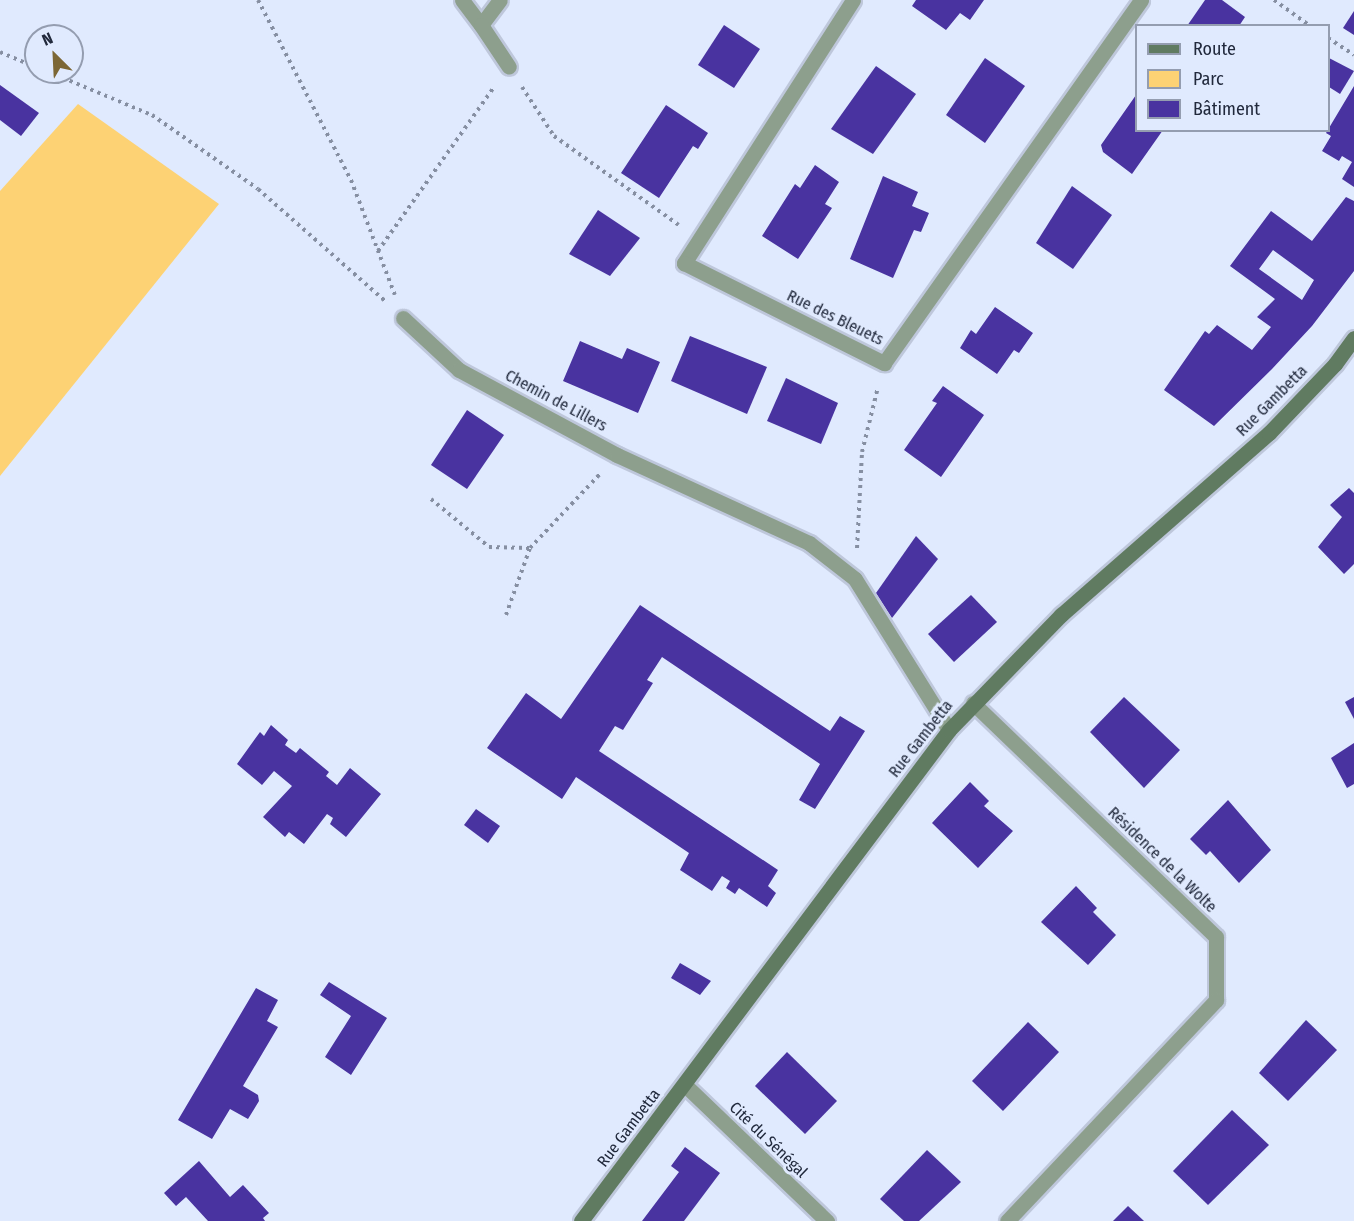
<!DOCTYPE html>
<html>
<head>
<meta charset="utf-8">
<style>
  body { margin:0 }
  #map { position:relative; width:1354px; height:1221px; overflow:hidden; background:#e0eafe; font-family:"Fira Sans Condensed",sans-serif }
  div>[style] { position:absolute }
  .green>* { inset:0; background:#fdd274 }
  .building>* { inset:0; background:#4933a0 }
  .path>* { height:4px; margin-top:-2px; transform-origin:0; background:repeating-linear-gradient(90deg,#868fa2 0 3px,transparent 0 7.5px) }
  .roads { filter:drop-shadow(2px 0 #bec7db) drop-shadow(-2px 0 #bec7db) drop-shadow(0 2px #bec7db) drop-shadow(0 -2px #bec7db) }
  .lane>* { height:15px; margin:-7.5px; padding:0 7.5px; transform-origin:7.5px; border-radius:7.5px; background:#8d9f8d }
  .street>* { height:15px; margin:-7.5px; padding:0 7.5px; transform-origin:7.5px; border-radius:7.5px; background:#8d9f8d }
  .secondary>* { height:15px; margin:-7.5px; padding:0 7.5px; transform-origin:7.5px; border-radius:7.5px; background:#607b61 }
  span { translate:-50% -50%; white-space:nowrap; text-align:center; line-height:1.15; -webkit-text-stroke:6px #e0eafe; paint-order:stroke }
  .street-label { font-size:16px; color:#21293c }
  .legend { position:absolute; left:1135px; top:24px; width:195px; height:108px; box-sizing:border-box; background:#e0eafe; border:2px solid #949db0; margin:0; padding:8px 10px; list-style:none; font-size:18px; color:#21293c }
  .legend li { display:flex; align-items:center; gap:12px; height:30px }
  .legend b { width:30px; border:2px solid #949db0 }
  .north { position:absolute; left:24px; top:24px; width:60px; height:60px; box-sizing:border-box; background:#e0eafe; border:2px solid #949db0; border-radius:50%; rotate:336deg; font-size:16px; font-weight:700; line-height:24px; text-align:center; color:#21293c }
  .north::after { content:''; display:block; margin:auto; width:21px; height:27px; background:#7c6736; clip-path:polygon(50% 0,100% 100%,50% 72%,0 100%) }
</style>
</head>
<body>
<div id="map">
  <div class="green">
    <i style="clip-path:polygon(78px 104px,219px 204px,0 476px,0 191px)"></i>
  </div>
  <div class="building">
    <i style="clip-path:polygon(916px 0,984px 0,970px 20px,960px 13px,946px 30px,912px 6px)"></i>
    <i style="clip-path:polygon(1205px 0,1222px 0,1245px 17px,1239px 26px,1187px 26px)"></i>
    <i style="clip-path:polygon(1354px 11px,1354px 35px,1343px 28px)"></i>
    <i style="clip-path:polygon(724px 25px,760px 49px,734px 88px,698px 65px)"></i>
    <i style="clip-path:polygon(985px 58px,1025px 86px,985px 143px,946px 115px)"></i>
    <i style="clip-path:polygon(1329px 58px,1354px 71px,1340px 94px,1329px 87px)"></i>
    <i style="clip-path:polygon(876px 66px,916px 94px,873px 154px,831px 129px)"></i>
    <i style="clip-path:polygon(0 85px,39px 113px,21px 136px,0 120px)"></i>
    <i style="clip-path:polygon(1354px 86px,1354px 187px,1342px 179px,1352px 162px,1342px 156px,1339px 161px,1322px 151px,1331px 136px,1326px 133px)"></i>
    <i style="clip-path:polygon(1136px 95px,1136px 130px,1163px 130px,1132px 174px,1103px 152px,1101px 145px)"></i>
    <i style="clip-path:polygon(666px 105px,708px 133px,698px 149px,693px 146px,659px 198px,621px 173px)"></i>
    <i style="clip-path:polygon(815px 165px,839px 182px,825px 204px,832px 208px,798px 259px,762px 236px,795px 184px,800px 188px)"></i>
    <i style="clip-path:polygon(883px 176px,918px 192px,912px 206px,929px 213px,921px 232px,914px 230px,893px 278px,850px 259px)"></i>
    <i style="clip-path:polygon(1072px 186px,1112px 215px,1073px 269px,1036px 243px)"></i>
    <i style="clip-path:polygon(evenodd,1346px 197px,1354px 201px,1354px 271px,1312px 326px,1272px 369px,1214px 426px,1164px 390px,1205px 331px,1209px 334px,1217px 325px,1252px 350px,1271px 327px,1257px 317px,1275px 299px,1230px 266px,1271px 211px,1312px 241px,1346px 197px,1273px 250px,1314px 280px,1302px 300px,1259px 269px,1273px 250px)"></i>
    <i style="clip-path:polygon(598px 210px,640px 238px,610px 276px,569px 254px)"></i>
    <i style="clip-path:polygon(995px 307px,1033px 333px,1019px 353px,1014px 350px,997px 374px,960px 348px,971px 330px,976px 334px)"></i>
    <i style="clip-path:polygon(690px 336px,767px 367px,747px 414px,671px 381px)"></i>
    <i style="clip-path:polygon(580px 341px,622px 359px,627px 348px,660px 362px,638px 413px,563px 381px)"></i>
    <i style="clip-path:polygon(786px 378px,838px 403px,821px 444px,767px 421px)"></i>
    <i style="clip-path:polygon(943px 386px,984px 415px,941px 477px,904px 450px,937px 403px,932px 401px)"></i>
    <i style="clip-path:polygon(467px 410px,504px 435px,467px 489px,431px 465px)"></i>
    <i style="clip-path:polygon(1349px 488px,1354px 493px,1354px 564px,1344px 574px,1318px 547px,1342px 517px,1330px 505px)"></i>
    <i style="clip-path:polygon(916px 536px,938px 559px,892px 618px,876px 593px)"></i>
    <i style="clip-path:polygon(971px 595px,997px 622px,954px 662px,928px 634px)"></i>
    <i style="clip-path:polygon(640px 605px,830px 731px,840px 716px,865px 731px,815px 809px,799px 800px,820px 764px,662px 657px,647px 680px,653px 683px,623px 730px,615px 726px,599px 751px,778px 870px,768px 886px,776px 893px,767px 907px,739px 888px,735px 894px,726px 888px,730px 881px,722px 876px,712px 891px,680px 870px,689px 853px,576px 777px,562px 799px,487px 748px,526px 693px,561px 719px)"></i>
    <i style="clip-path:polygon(1124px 697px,1180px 750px,1144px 788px,1090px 732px)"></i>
    <i style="clip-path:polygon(1354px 697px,1354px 719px,1345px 702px)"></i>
    <i style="clip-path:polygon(271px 725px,288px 740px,285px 745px,296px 753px,300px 748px,329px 772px,326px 776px,337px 785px,350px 768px,381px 794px,346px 837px,330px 824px,333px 818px,327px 814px,304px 844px,289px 832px,285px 837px,263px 817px,292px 786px,274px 771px,262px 785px,237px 764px,260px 732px,264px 736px)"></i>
    <i style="clip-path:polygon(1354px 743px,1354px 784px,1347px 788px,1331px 758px)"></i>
    <i style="clip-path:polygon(970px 782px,989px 801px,984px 806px,1013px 831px,978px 868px,932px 823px)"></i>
    <i style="clip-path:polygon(1228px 800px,1271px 850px,1239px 883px,1210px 851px,1206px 855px,1190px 839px)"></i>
    <i style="clip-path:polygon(476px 809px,500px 826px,488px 843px,464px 825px)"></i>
    <i style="clip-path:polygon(1076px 886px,1097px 908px,1093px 912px,1116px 935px,1088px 965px,1041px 922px)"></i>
    <i style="clip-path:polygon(680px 963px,711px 981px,700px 995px,671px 978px)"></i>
    <i style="clip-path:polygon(329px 982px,387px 1018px,351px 1075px,325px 1057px,351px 1016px,320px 995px)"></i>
    <i style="clip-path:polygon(256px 988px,278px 1000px,267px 1021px,278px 1027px,243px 1086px,258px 1095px,259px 1101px,248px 1119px,230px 1109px,212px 1139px,178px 1120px)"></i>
    <i style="clip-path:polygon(1306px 1020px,1337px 1050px,1288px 1101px,1259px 1073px)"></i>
    <i style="clip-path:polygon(1028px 1022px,1059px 1052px,1003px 1111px,972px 1081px)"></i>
    <i style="clip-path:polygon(787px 1052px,837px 1101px,805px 1134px,755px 1086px)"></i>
    <i style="clip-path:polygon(1232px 1110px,1269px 1145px,1208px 1205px,1173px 1171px)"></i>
    <i style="clip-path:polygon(685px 1147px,720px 1173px,684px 1221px,642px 1221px,679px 1172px,671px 1166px)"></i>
    <i style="clip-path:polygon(927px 1150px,961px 1182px,919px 1221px,904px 1221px,880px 1199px)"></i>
    <i style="clip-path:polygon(199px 1161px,230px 1197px,243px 1185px,269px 1213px,263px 1218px,265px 1221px,208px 1221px,186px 1197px,176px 1206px,164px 1193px)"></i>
    <i style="clip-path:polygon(1128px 1206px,1144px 1221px,1113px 1221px)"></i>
  </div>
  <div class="path">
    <i style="left:258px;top:0;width:203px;rotate:62.7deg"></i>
    <i style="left:351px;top:180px;width:123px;rotate:69.1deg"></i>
    <i style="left:1274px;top:0;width:44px;rotate:35.8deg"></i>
    <i style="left:1328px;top:38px;width:31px;rotate:33deg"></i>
    <i style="left:0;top:52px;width:39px;rotate:23deg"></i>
    <i style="left:49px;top:72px;width:112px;rotate:22.7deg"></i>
    <i style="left:152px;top:115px;width:129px;rotate:34.9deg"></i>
    <i style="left:258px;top:189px;width:169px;rotate:41.4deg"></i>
    <i style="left:522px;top:87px;width:59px;rotate:56.9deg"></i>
    <i style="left:554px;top:136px;width:153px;rotate:35.5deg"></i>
    <i style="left:378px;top:251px;width:201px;rotate:-54.7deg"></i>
    <i style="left:431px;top:499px;width:75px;rotate:39.6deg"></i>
    <i style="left:489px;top:547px;width:41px;rotate:1.4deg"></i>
    <i style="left:530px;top:548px;width:102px;rotate:-46.6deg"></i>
    <i style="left:857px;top:548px;width:96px;rotate:-87deg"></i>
    <i style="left:862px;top:452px;width:67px;rotate:-76.2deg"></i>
    <i style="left:506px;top:615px;width:71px;rotate:-70.3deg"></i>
  </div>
  <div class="roads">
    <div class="lane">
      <i style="left:403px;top:318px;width:76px;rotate:42.9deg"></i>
      <i style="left:459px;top:370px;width:179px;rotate:28.3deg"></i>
      <i style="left:617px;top:455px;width:211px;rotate:24.6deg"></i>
      <i style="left:809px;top:543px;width:58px;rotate:38deg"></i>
      <i style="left:855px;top:579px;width:178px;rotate:58.1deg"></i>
    </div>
    <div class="street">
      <i style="left:462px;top:0;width:31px;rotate:53deg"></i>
      <i style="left:481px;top:25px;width:31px;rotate:-53deg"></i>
      <i style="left:853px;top:0;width:313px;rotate:122.7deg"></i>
      <i style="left:684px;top:263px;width:224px;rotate:26.6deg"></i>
      <i style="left:884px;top:363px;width:445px;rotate:-54.7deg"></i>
      <i style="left:481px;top:25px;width:50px;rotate:56.3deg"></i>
      <i style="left:973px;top:703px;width:337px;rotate:43.9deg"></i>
      <i style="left:1216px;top:937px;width:63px;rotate:90deg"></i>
      <i style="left:1216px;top:1000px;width:304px;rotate:133.4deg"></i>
      <i style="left:685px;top:1085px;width:197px;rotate:43.8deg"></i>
    </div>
    <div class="secondary">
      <i style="left:581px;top:1221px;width:614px;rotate:-53.15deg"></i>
      <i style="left:949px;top:730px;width:161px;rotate:-45.8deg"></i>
      <i style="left:1061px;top:615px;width:276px;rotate:-41.2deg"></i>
      <i style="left:1269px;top:433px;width:95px;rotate:-46.3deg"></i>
      <i style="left:1335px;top:364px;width:32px;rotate:-54deg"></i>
    </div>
  </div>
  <div class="street-label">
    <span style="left:835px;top:318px;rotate:26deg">Rue des Bleuets</span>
    <span style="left:556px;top:401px;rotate:28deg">Chemin de Lillers</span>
    <span style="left:1272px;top:401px;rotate:-45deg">Rue Gambetta</span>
    <span style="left:921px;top:739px;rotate:-52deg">Rue Gambetta</span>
    <span style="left:1162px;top:860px;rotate:44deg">Résidence de la Wolte</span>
    <span style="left:629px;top:1128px;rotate:-53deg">Rue Gambetta</span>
    <span style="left:768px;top:1140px;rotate:44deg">Cité du Sénégal</span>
  </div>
  <ul class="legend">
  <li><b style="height:8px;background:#607b61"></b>Route</li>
  <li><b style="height:16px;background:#fdd274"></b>Parc</li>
  <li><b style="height:16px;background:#4933a0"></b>Bâtiment</li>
  </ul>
  <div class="north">N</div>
</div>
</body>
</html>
